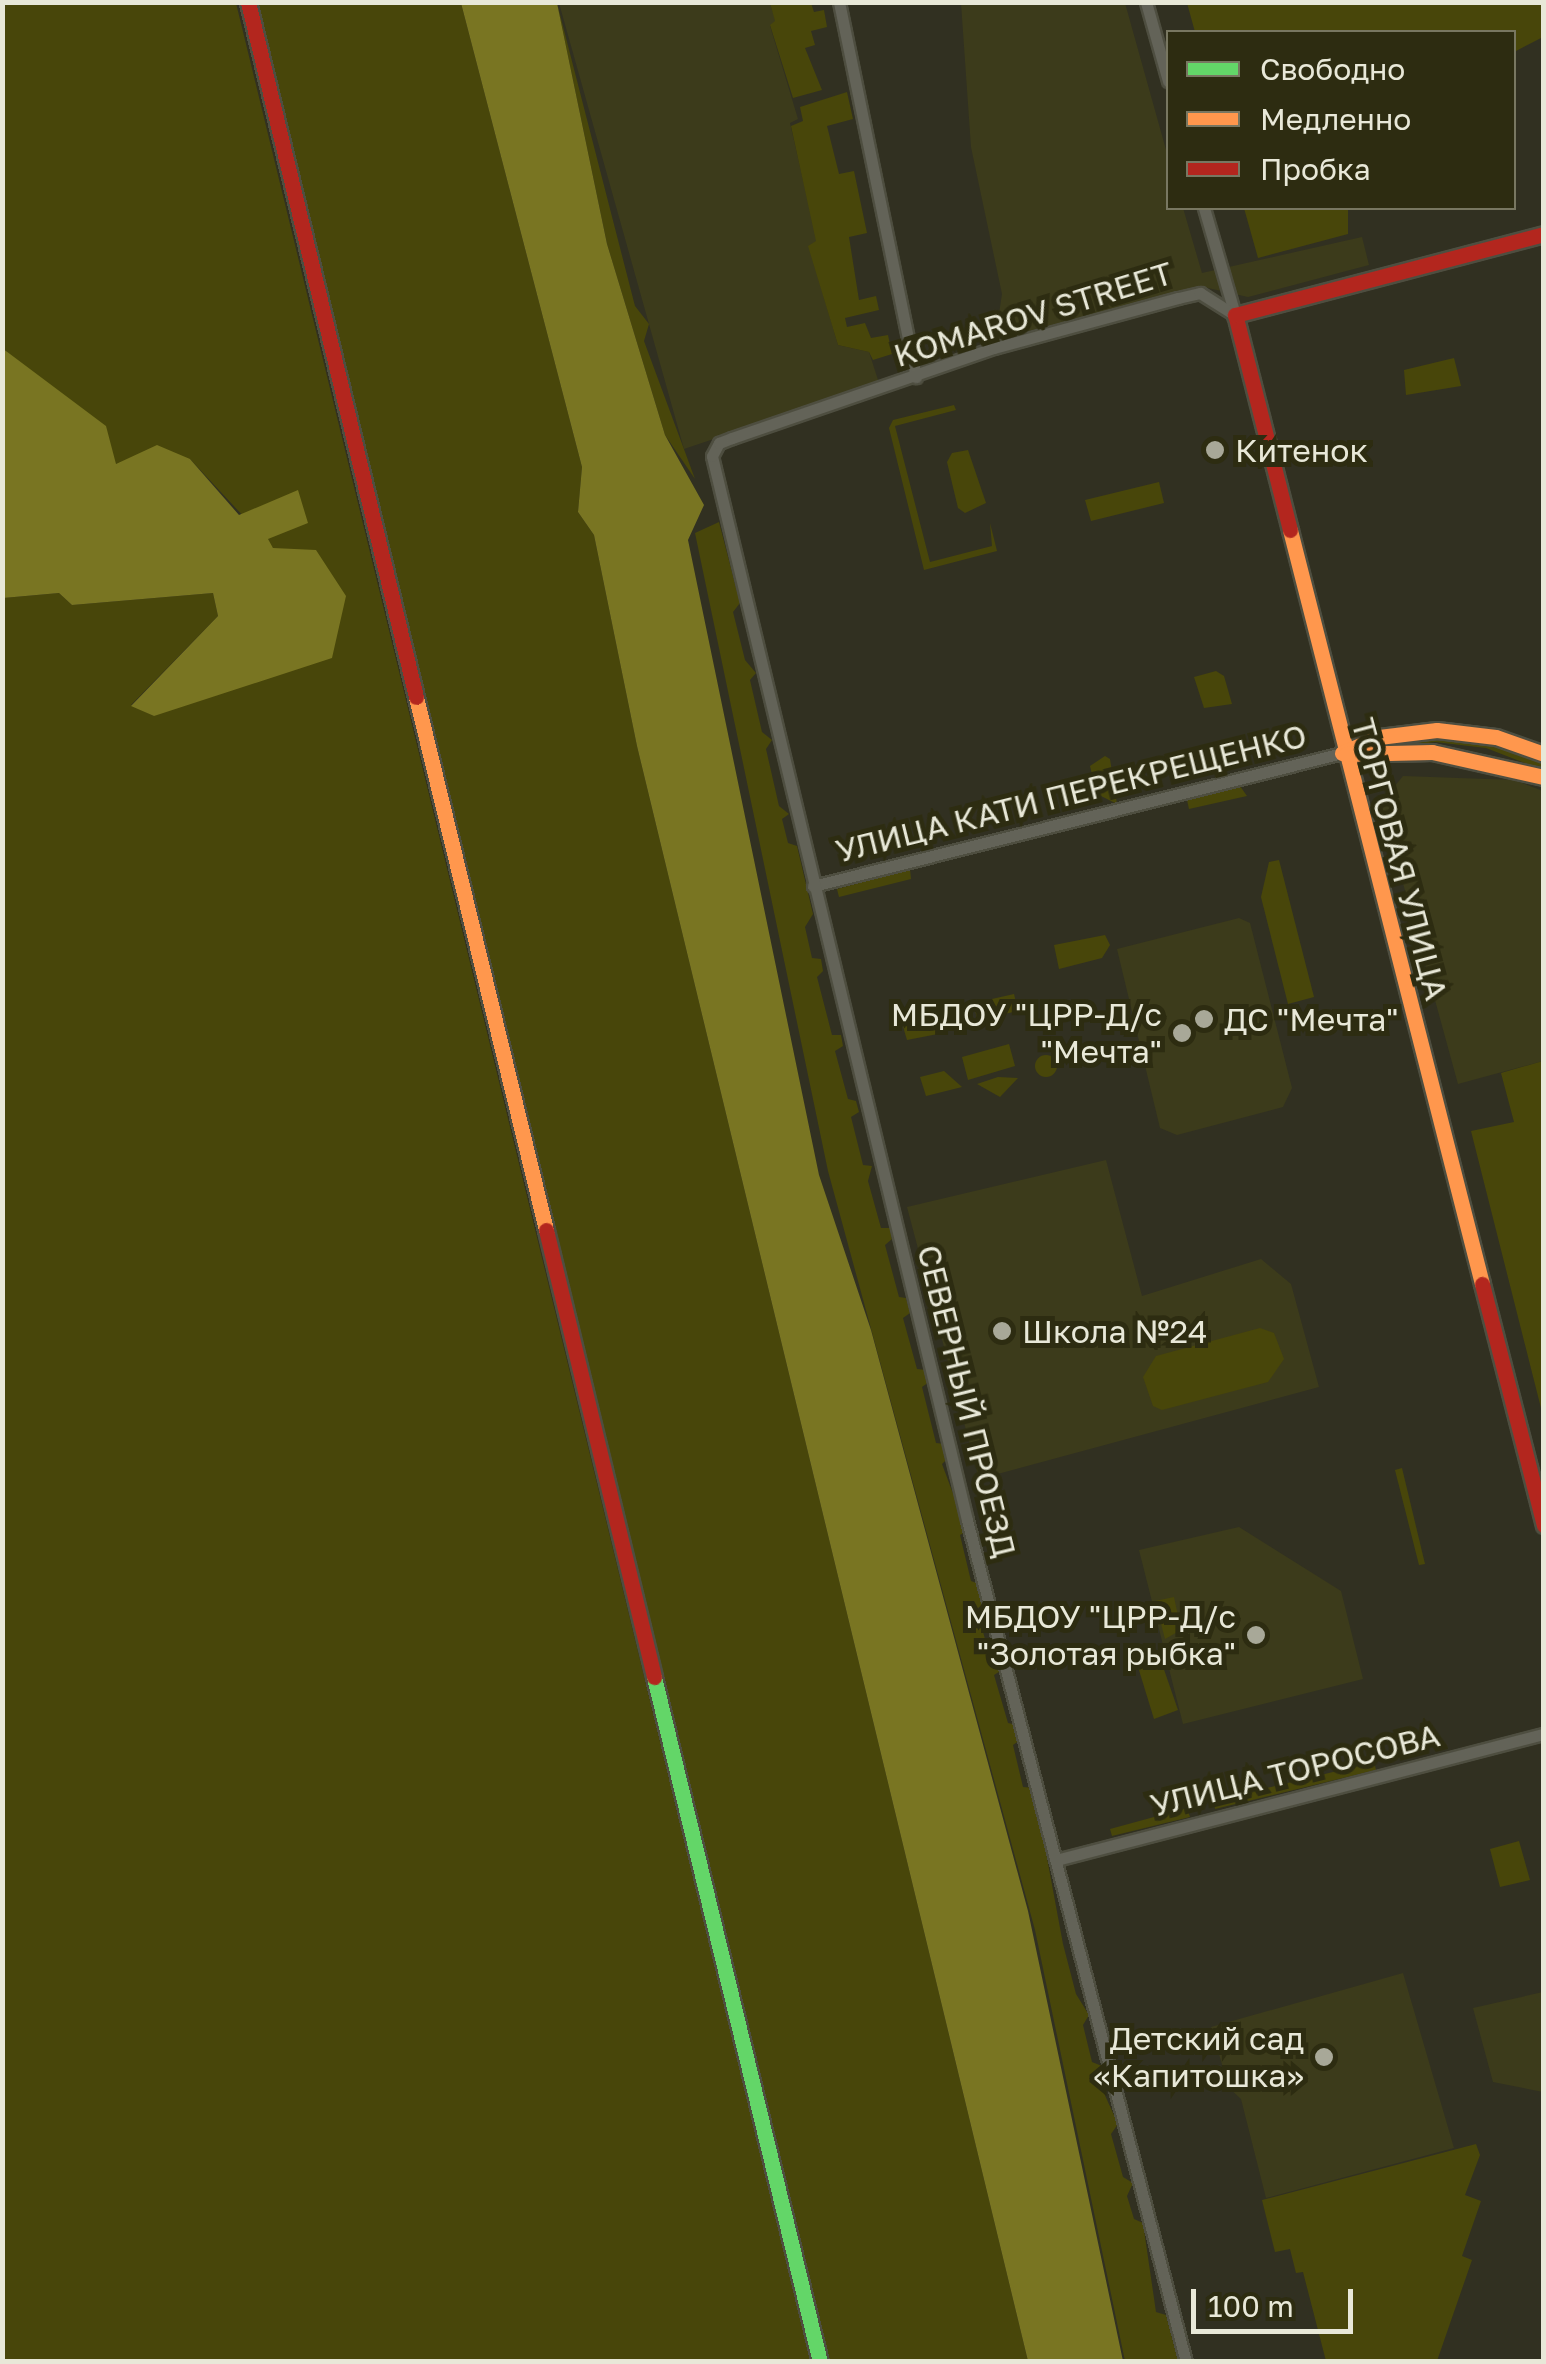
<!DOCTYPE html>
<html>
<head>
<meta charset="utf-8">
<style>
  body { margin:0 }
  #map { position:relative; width:1546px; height:2364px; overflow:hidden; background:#313021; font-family:"Golos Text",sans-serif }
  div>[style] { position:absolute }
  .built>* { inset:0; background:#3c3b1b }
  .green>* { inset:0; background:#48460a }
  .round { border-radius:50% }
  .water>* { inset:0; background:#797522 }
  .roads { filter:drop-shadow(2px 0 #4e4e40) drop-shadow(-2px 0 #4e4e40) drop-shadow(0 2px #4e4e40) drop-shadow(0 -2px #4e4e40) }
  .street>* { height:11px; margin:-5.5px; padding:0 5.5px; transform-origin:5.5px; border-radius:5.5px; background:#636358 }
  .fast>* { height:15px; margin:-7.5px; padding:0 7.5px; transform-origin:7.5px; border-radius:7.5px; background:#63d668 }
  .slow>* { height:15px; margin:-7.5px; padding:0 7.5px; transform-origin:7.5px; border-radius:7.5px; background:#ff974d }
  .jam>* { height:15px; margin:-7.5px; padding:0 7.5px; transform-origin:7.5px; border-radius:7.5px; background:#b3261e }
  .dots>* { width:28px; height:28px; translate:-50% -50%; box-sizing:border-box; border:5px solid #2d2c11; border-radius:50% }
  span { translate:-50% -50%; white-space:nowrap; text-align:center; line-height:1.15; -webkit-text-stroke:10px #2d2c11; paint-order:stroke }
  .street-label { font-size:32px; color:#e8e8d8 }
  .poi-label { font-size:32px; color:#e8e8d8 }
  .left { translate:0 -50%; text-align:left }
  .right { translate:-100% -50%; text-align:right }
  .frame { position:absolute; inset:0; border:5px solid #e8e8d8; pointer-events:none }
  .legend { position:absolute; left:1166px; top:30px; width:350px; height:180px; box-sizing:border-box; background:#2d2c11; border:2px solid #787761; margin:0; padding:12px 18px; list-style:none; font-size:30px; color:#e8e8d8 }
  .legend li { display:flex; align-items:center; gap:20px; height:50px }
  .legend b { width:50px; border:2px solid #787761 }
  .scale { position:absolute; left:1191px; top:2289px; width:162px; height:45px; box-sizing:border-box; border:5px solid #e8e8d8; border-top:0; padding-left:12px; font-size:30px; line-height:35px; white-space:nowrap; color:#e8e8d8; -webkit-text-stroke:8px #2d2c11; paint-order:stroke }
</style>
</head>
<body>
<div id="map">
  <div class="built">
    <i style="clip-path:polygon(559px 3px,770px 3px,776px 21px,770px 26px,798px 119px,790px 123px,817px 241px,809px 246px,838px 345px,869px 352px,879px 383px,684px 449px)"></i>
    <i style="clip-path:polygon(961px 3px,1125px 3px,1168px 157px,1168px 208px,1183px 208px,1202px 273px,1362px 237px,1369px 265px,1248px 297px,1199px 286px,995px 340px,1002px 294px,971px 147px)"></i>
    <i style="clip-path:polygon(1403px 776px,1514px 780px,1543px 791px,1543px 1061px,1458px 1084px,1381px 803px)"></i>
    <i style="clip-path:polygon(1239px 918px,1250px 923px,1292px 1088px,1283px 1107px,1177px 1135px,1160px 1128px,1117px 949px)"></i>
    <i style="clip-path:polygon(1106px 1160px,1142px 1296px,1261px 1259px,1291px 1284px,1319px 1387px,979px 1479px,907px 1207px)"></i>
    <i style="clip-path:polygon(1239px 1527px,1341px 1591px,1363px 1679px,1183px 1724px,1139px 1550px)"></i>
    <i style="clip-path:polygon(1403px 1973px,1454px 2148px,1266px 2198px,1241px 2099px,1229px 2088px,1211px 2027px)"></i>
    <i style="clip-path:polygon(1543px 1992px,1543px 2092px,1493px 2082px,1473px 2008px)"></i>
  </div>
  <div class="green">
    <i style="clip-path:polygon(2px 3px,236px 3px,811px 2361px,3px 2361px,3px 598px,59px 593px,72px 605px,213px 593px,218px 616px,131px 705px,154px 716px,273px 548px,190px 459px,115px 464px,3px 348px)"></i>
    <i style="clip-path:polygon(257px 3px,461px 3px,582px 467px,578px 512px,594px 535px,637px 746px,1028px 2361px,828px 2361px)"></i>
    <i style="clip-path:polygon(557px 3px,635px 306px,649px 324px,644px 341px,695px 479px,665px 435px,607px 244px)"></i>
    <i style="clip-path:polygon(770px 3px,811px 3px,814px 12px,824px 10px,827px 27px,811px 31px,815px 45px,805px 48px,822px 90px,793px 98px,770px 25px,775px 21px)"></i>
    <i style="clip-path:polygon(1187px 3px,1543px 3px,1543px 37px,1516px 51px,1514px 64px,1514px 32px,1195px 32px)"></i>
    <i style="clip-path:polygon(847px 92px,853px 119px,827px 126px,839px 174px,854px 171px,867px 233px,849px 237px,859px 300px,876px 296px,879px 310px,845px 318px,847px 327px,865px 323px,871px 338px,888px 335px,892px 354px,873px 360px,869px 352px,838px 345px,808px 246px,816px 241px,791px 126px,803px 121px,800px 107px)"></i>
    <i style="clip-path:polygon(1244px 208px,1348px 208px,1348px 234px,1258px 258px)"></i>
    <i style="clip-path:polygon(1454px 358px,1461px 386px,1406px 395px,1404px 370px)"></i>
    <i style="clip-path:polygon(954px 405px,956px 410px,895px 426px,930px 562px,992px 546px,990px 523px,997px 551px,924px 570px,889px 428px,893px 420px)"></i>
    <i style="clip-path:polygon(968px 450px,986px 503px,965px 513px,958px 508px,947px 462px,952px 453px)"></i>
    <i style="clip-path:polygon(1159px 482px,1164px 503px,1091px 521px,1085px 500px)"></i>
    <i style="clip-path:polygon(719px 522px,740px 603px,733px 612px,745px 660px,756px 673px,750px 680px,762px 732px,772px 740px,766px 749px,779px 806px,789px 814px,782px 819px,788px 843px,797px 846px,813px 914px,805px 927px,812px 958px,821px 959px,823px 971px,817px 977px,832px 1035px,841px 1035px,843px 1046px,835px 1051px,848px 1099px,856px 1101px,859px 1112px,851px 1117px,863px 1165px,872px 1166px,868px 1181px,881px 1228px,890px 1228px,892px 1239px,885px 1245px,899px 1297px,906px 1298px,910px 1313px,903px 1318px,917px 1369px,926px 1370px,929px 1382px,922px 1387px,936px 1443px,945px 1444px,948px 1458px,942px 1464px,967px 1531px,960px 1535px,971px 1581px,979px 1584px,984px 1603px,977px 1609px,990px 1658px,999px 1660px,1002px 1670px,994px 1675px,1008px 1723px,1017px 1725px,1020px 1740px,1013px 1745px,1023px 1787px,1034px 1788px,1063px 1944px,1076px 1994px,1089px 2015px,1083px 2025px,1092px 2062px,1102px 2066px,1098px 2080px,1118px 2124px,1111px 2134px,1123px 2177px,1133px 2183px,1127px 2196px,1134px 2219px,1143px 2223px,1156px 2312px,1166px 2315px,1178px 2361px,1125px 2361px,1035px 1930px,828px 1171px,695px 533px)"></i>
    <i style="clip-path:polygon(1216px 671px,1224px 676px,1232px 704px,1204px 708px,1194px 677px)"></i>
    <i style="clip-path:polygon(1435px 736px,1492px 745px,1543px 763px,1543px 770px,1486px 748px,1435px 742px,1376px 751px,1375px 744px)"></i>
    <i style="clip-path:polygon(1105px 756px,1110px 759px,1117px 804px,1097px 794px,1090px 766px)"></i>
    <i style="clip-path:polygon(1240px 786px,1247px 796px,1189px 809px,1187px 800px)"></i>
    <i style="clip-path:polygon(1279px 860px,1314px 997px,1288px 1004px,1261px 897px,1269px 862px)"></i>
    <i style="clip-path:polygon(910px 869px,911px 879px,839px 897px,837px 889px)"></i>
    <i style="clip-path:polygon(1105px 935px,1110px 945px,1102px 958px,1059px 969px,1054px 945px)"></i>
    <i style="clip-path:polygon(1014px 994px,1018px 1011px,977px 1020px,974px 1003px)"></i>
    <i style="clip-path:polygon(939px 1013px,943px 1033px,907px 1040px,902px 1023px)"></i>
    <i style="clip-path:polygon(1009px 1044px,1015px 1066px,968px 1080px,962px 1057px)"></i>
    <i class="round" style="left:1035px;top:1055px;width:22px;height:22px"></i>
    <i style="clip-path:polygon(1543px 1061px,1544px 1061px,1543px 1416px,1471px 1131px,1514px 1122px,1501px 1073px)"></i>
    <i style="clip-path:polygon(944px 1071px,962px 1087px,926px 1096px,920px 1077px)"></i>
    <i style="clip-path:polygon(998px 1077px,1018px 1078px,1000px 1097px,977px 1084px)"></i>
    <i style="clip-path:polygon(1260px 1328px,1274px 1333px,1284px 1359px,1268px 1382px,1162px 1410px,1153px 1406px,1143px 1377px,1156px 1356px)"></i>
    <i style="clip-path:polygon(1402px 1468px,1425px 1564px,1419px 1565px,1395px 1470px)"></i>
    <i style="clip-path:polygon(1174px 1597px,1181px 1630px,1165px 1639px,1155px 1601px)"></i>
    <i style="clip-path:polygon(1160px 1658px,1178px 1710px,1154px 1719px,1138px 1667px)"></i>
    <i style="clip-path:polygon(1374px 1762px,1376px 1770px,1215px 1809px,1214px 1801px)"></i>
    <i style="clip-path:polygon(1187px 1808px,1190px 1817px,1112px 1836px,1110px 1829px)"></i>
    <i style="clip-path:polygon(1519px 1841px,1530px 1880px,1500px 1887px,1490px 1849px)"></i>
    <i style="clip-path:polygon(1476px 2144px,1480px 2155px,1465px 2195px,1481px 2201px,1462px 2256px,1472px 2260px,1437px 2361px,1326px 2361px,1303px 2272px,1296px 2273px,1290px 2249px,1275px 2252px,1262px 2200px)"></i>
  </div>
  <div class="water">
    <i style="clip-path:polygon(461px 3px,557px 3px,607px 244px,665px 435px,704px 505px,688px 540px,819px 1175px,871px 1330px,1028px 1911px,1123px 2361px,1028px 2361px,637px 746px,594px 535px,578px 512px,582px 467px)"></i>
    <i style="clip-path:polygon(2px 348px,106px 426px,116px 464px,157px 445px,190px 459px,239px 515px,298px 490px,308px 523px,268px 539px,273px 548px,316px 550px,346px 596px,332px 658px,154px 716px,131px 706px,218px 616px,213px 593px,72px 605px,59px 593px,3px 598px)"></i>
  </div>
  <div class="roads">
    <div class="street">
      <i style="left:839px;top:2px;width:383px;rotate:78.4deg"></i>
      <i style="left:1146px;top:2px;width:82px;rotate:74.4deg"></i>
      <i style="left:1204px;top:208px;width:111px;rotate:73.8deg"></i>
      <i style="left:813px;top:886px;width:545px;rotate:-14.11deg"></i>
      <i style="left:1060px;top:1859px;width:500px;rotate:-14.5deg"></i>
      <i style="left:1186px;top:2362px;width:870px;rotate:-104.58deg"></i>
      <i style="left:967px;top:1520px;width:1094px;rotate:-103.48deg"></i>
      <i style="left:712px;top:456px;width:15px;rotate:-62deg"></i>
      <i style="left:719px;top:443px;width:14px;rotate:-21deg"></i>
      <i style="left:732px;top:438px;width:277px;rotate:-19deg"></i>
      <i style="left:994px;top:348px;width:191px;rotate:-15.2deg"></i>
      <i style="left:1178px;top:298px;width:23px;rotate:-13deg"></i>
      <i style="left:1200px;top:293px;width:41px;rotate:32.2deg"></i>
    </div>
    <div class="fast">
      <i style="left:654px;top:1677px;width:705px;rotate:76.38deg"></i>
    </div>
    <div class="slow">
      <i style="left:1290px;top:530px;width:778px;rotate:75.71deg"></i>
      <i style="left:416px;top:697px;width:549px;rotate:76.29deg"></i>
      <i style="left:1342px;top:753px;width:40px;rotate:-23.4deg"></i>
      <i style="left:1379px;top:737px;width:58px;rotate:-6.9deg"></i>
      <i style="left:1437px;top:730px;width:59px;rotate:6.8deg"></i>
      <i style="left:1496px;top:737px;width:51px;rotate:19.5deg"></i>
      <i style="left:1346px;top:754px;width:86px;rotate:-1.3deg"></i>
      <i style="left:1432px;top:752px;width:115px;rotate:12.6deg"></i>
    </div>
    <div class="jam">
      <i style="left:248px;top:2px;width:715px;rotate:76.41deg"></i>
      <i style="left:1290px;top:530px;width:222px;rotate:-104.3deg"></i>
      <i style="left:1235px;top:315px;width:319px;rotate:-14.7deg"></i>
      <i style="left:546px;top:1230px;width:460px;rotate:76.4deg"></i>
      <i style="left:1482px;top:1284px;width:249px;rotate:75.6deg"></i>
    </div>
  </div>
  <div class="dots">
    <i style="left:1215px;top:450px;background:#a8a898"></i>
    <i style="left:1204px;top:1019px;background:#a8a898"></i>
    <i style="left:1182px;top:1033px;background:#a8a898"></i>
    <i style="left:1002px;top:1331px;background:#a8a898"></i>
    <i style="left:1256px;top:1635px;background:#a8a898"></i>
    <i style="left:1324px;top:2057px;background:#a8a898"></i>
  </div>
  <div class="street-label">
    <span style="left:1033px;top:314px;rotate:-17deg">KOMAROV STREET</span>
    <span style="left:1071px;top:793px;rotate:-14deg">УЛИЦА КАТИ ПЕРЕКРЕЩЕНКО</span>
    <span style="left:1400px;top:859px;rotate:75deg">ТОРГОВАЯ УЛИЦА</span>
    <span style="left:967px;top:1401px;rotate:76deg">СЕВЕРНЫЙ ПРОЕЗД</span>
    <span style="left:1295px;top:1770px;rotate:-14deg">УЛИЦА ТОРОСОВА</span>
  </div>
  <div class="poi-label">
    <span class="left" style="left:1235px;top:450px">Китенок</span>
    <span class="right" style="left:1162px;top:1033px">МБДОУ "ЦРР-Д/с<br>"Мечта"</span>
    <span class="left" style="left:1224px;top:1019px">ДС "Мечта"</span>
    <span class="left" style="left:1022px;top:1331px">Школа №24</span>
    <span class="right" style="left:1236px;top:1635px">МБДОУ "ЦРР-Д/с<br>"Золотая рыбка"</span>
    <span class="right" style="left:1304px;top:2057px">Детский сад<br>«Капитошка»</span>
  </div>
  <div class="frame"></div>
  <ul class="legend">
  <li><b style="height:12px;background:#63d668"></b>Свободно</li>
  <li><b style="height:12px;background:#ff974d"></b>Медленно</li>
  <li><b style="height:12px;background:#b3261e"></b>Пробка</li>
  </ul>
  <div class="scale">100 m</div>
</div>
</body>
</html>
